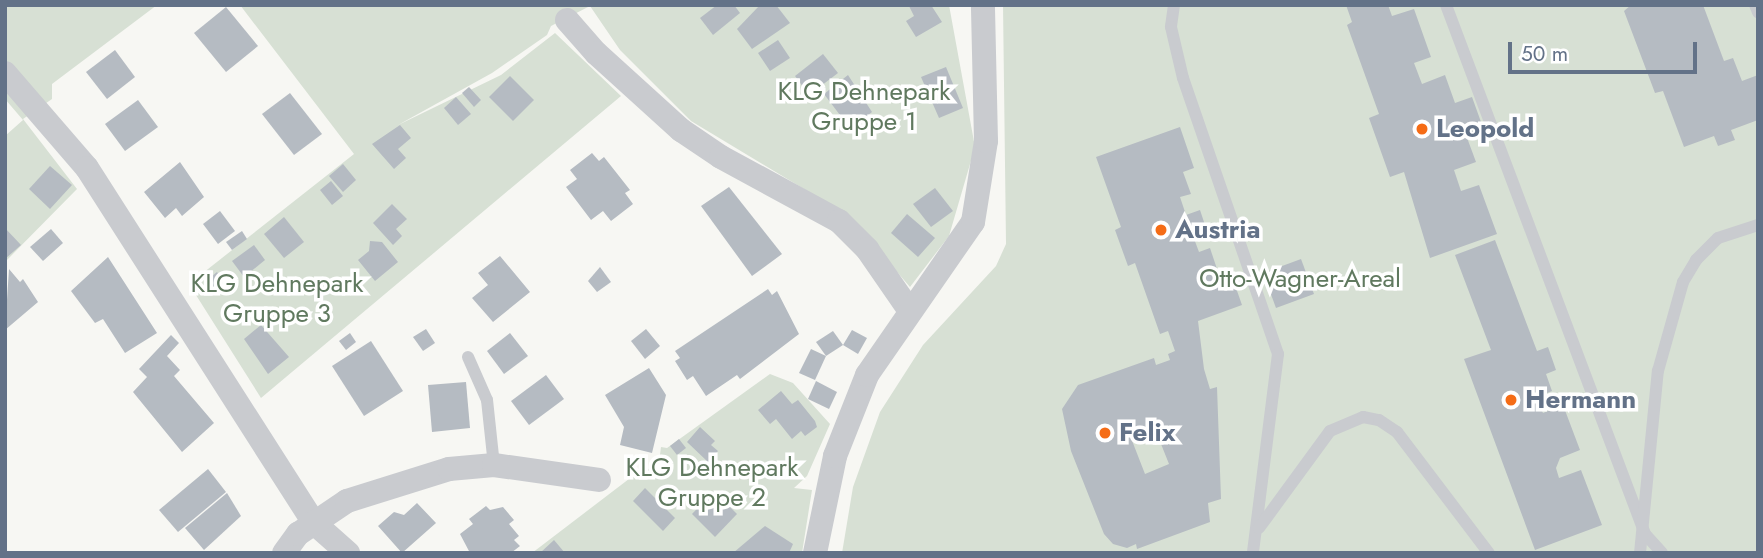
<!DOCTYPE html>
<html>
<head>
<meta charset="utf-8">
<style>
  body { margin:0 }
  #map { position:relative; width:1763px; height:558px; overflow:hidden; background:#f7f7f3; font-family:Jost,sans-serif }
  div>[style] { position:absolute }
  .green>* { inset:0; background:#d7e0d4 }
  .building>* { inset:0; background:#b5bbc2 }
  .lane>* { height:12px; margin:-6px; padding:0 6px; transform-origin:6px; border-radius:6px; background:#c9cbcf }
  .street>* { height:24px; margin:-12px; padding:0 12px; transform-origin:12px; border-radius:12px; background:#c9cbcf }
  .dots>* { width:19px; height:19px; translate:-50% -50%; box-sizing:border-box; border:4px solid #fff; border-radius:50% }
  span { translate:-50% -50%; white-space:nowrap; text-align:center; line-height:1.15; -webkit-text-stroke:7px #fff; paint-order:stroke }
  .park-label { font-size:26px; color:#60795f }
  .poi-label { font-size:26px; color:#637288; font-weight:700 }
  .left { translate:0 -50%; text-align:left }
  .frame { position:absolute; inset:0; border:7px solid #637288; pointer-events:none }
  .scale { position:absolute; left:1508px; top:42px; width:189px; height:32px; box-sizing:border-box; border:4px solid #637288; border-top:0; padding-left:9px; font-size:21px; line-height:24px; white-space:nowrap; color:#637288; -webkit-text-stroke:5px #fff; paint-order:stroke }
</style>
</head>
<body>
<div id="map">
  <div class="green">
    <i style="clip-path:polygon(5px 5px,157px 5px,52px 84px,52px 99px,23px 119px,77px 189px,5px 262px,5px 136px,23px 120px,5px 99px)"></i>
    <i style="clip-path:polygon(240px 5px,949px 5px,975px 147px,949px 236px,910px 287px,849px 216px,691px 121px,620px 50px,590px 6px,551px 26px,547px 35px,492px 73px,398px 125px,501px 75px,555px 33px,621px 96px,261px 398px,189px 284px,354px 154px)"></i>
    <i style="clip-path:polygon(1003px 5px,1758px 5px,1758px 553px,842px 553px,853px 487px,880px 412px,923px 345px,996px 266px,1006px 244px)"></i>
    <i style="clip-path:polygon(770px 374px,793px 383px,830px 424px,807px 476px,794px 488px,812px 490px,802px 553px,532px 553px,642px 469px,658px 470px,661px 447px,667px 448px)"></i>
  </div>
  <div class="building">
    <i style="clip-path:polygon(717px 5px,734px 5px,740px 13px,713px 35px,700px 18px)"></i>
    <i style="clip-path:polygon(760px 5px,776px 5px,790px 23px,752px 49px,737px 29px)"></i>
    <i style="clip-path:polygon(916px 5px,931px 5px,942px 22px,916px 37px,906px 21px,914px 16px,909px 6px)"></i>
    <i style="clip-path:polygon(1346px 5px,1388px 5px,1392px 16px,1414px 9px,1431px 57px,1414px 63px,1422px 84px,1445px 75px,1455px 103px,1472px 97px,1481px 122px,1471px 125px,1473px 132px,1466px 135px,1476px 162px,1454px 170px,1461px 191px,1479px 185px,1497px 234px,1430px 258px,1404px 172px,1390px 177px,1369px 118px,1379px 114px,1347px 25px,1352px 22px)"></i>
    <i style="clip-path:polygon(1631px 5px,1703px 5px,1724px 61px,1733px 58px,1742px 81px,1758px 75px,1758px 120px,1731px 130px,1735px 140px,1718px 146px,1714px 136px,1684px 147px,1663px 91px,1655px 93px,1624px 11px)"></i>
    <i style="clip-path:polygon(226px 7px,258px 46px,226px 72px,194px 33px)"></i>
    <i style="clip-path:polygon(778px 40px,790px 58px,770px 71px,758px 53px)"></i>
    <i style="clip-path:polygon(115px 50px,135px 77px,107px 99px,86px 72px)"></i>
    <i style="clip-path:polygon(823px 54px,838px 73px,809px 95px,795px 76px)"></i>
    <i style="clip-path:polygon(946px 67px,963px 108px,939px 118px,921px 77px)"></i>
    <i style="clip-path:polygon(848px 75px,872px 112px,858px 123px,854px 117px,846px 123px,824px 94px)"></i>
    <i style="clip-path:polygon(510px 76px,534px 100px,513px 121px,489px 97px)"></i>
    <i style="clip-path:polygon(469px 87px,481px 100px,474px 107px,462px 93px)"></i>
    <i style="clip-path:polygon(290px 93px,322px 134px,294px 155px,262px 114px)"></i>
    <i style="clip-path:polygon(456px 97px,471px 114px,458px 125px,444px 108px)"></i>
    <i style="clip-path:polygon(138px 100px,158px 127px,125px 151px,105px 124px)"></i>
    <i style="clip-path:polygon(400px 125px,411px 138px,398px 149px,406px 158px,394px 169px,372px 144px)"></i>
    <i style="clip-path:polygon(evenodd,1180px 127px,1194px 168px,1183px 172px,1191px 194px,1180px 197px,1186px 215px,1200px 210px,1207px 231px,1193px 236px,1199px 252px,1210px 248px,1218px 272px,1229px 268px,1242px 305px,1198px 321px,1204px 369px,1210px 389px,1217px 387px,1221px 499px,1208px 503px,1210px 522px,1137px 549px,1136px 544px,1127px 548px,1113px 544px,1104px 534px,1071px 451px,1062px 409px,1078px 385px,1154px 358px,1156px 365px,1170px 360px,1168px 354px,1175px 351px,1168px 331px,1160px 334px,1135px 263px,1128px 266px,1115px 230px,1121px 227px,1096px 157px,1180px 127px,1155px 429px,1169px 464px,1145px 474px,1131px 438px,1155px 429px)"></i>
    <i style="clip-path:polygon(592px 153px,599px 161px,604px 157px,630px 190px,625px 193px,633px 204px,611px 221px,603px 211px,591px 220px,566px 187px,577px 179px,570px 170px)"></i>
    <i style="clip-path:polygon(180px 162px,204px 197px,182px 216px,176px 208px,165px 218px,144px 192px)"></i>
    <i style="clip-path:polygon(343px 164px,356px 180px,343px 192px,329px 176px)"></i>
    <i style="clip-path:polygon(50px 166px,72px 185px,50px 209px,29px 189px)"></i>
    <i style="clip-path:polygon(331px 181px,343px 196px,332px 205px,320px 190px)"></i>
    <i style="clip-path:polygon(729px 187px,782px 254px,752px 276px,701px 206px)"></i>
    <i style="clip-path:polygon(935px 188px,953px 211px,931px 227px,913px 204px)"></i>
    <i style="clip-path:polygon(392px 204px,407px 219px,396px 229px,402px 236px,393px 245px,373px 223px)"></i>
    <i style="clip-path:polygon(220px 211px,235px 231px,218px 244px,203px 224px)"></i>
    <i style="clip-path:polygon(907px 214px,935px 238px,918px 257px,891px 233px)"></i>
    <i style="clip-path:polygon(284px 217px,304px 242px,284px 258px,264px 234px)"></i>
    <i style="clip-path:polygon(5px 228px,21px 245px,5px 259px)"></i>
    <i style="clip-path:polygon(51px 229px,63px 243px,43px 261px,30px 247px)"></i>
    <i style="clip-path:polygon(242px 231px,247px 239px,232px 250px,226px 242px)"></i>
    <i style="clip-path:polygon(1495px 240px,1537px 351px,1548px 347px,1556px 370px,1546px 374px,1552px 391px,1542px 395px,1546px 407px,1541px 409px,1543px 413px,1563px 405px,1580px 450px,1560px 458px,1556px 468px,1559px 478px,1581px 470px,1602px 525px,1535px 550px,1464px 359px,1491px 350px,1455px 255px)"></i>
    <i style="clip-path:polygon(370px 241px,382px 242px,398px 262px,375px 281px,358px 260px,369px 251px)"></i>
    <i style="clip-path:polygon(254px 245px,265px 260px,244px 277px,232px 261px)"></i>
    <i style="clip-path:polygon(500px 256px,530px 292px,493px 322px,472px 298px,488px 285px,478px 273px)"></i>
    <i style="clip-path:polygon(108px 257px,157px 333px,125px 353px,103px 319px,95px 323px,71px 291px)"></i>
    <i style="clip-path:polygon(1301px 259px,1314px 294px,1276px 308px,1263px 273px)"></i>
    <i style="clip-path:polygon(600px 267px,611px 282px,597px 292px,588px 281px)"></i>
    <i style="clip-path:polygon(9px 269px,20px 282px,23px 279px,38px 302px,5px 330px)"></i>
    <i style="clip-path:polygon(217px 272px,223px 281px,213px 289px,206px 281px)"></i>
    <i style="clip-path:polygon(768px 289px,772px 295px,777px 291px,799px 334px,740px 379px,737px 375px,706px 396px,693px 376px,687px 380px,675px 361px,680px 358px,675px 351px)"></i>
    <i style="clip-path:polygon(261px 325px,289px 357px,268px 374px,244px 339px)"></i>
    <i style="clip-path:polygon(426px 329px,435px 343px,423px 351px,413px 337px)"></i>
    <i style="clip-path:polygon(646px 329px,660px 346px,645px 359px,631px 341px)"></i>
    <i style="clip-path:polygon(852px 330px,867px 338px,858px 354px,843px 345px)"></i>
    <i style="clip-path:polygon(833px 331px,843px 345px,826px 356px,816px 342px)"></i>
    <i style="clip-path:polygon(350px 333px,356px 342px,346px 350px,339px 341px)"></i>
    <i style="clip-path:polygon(510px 333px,528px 356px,504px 374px,487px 351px)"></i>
    <i style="clip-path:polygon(171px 335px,179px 343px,167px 356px,180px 370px,174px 376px,214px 423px,182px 452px,133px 392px,147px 377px,139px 369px)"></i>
    <i style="clip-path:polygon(371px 341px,403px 391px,364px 416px,332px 366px)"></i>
    <i style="clip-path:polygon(811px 349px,826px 356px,815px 380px,799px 373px)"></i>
    <i style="clip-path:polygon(649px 368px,666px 395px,652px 453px,620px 445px,624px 427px,605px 395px)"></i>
    <i style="clip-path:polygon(546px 375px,564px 399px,529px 425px,511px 401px)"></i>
    <i style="clip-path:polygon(816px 381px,837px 392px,829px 409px,808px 399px)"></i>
    <i style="clip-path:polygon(466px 382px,470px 428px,432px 432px,428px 385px)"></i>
    <i style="clip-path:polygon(781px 391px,792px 404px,798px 400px,815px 421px,817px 427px,805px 436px,801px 431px,792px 439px,776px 419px,770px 424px,758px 410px)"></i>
    <i style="clip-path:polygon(700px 427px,715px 441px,711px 445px,718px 451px,708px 462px,687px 442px)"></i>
    <i style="clip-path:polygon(679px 439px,686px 448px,677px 455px,670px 446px)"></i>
    <i style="clip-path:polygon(208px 469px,226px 492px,178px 532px,159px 510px)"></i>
    <i style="clip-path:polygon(645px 488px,675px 518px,663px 531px,633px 501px)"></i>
    <i style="clip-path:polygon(714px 491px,737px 514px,715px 537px,692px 514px)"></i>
    <i style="clip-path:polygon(227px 493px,241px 516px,204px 550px,185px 528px)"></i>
    <i style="clip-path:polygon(417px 503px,436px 523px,402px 553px,378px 526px,394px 512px,404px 515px)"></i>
    <i style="clip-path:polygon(486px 506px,490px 510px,503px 507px,514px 520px,509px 524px,519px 536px,514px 540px,520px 546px,511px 553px,470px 553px,460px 534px,473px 524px,469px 519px)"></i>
    <i style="clip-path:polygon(765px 526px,793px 544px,789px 553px,733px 553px)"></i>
    <i style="clip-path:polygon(554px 540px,565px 553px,540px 553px)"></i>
  </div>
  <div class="lane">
    <i style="left:1174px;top:5px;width:22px;rotate:98deg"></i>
    <i style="left:1171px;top:27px;width:52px;rotate:76.8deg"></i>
    <i style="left:1183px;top:78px;width:292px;rotate:71deg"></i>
    <i style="left:1278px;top:354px;width:201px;rotate:97.2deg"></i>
    <i style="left:1446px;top:5px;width:565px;rotate:69.38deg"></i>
    <i style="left:1645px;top:534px;width:25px;rotate:48deg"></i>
    <i style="left:1755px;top:5px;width:8px;rotate:67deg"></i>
    <i style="left:468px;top:357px;width:47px;rotate:66.2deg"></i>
    <i style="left:487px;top:400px;width:65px;rotate:83.9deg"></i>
    <i style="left:1259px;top:528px;width:120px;rotate:-53.8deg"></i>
    <i style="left:1330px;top:431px;width:36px;rotate:-23deg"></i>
    <i style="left:1363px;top:417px;width:16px;rotate:11deg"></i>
    <i style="left:1379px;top:420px;width:22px;rotate:34deg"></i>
    <i style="left:1397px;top:432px;width:152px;rotate:52.8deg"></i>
    <i style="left:1640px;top:553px;width:183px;rotate:-84.4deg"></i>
    <i style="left:1658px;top:371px;width:92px;rotate:-74.3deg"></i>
    <i style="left:1683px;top:282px;width:26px;rotate:-59deg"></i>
    <i style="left:1696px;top:260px;width:31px;rotate:-45deg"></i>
    <i style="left:1718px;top:238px;width:42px;rotate:-18deg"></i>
  </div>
  <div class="street">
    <i style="left:567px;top:20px;width:44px;rotate:48.7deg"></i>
    <i style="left:596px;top:53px;width:115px;rotate:42.2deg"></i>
    <i style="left:681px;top:130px;width:48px;rotate:34deg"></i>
    <i style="left:721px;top:157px;width:134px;rotate:28.5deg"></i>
    <i style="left:839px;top:221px;width:40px;rotate:45deg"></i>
    <i style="left:867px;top:249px;width:75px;rotate:55.3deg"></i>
    <i style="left:5px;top:73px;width:125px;rotate:49.2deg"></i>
    <i style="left:87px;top:168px;width:420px;rotate:57.4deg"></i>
    <i style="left:313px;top:522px;width:47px;rotate:41.5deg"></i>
    <i style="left:284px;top:553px;width:24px;rotate:-54deg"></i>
    <i style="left:298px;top:534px;width:59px;rotate:-34deg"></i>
    <i style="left:347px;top:501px;width:107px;rotate:-17.4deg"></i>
    <i style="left:449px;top:469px;width:45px;rotate:-5.1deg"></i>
    <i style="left:494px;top:465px;width:106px;rotate:8.1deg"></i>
    <i style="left:815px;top:553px;width:99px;rotate:-78.3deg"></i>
    <i style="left:835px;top:456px;width:87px;rotate:-68.4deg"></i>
    <i style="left:867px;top:375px;width:186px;rotate:-55.3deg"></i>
    <i style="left:973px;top:222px;width:82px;rotate:-80.9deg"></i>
    <i style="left:986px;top:141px;width:136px;rotate:-91.3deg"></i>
  </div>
  <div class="dots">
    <i style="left:1422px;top:129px;background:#f56c16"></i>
    <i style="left:1161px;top:230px;background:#f56c16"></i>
    <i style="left:1511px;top:400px;background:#f56c16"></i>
    <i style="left:1105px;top:433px;background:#f56c16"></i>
  </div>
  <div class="park-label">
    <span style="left:864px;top:107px">KLG Dehnepark<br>Gruppe 1</span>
    <span style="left:1300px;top:279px">Otto-Wagner-Areal</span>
    <span style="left:277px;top:299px">KLG Dehnepark<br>Gruppe 3</span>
    <span style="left:712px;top:483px">KLG Dehnepark<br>Gruppe 2</span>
  </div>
  <div class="poi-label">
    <span class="left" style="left:1436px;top:129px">Leopold</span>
    <span class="left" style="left:1175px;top:230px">Austria</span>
    <span class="left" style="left:1525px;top:400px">Hermann</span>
    <span class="left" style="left:1119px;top:433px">Felix</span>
  </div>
  <div class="frame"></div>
  <div class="scale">50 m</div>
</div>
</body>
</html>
